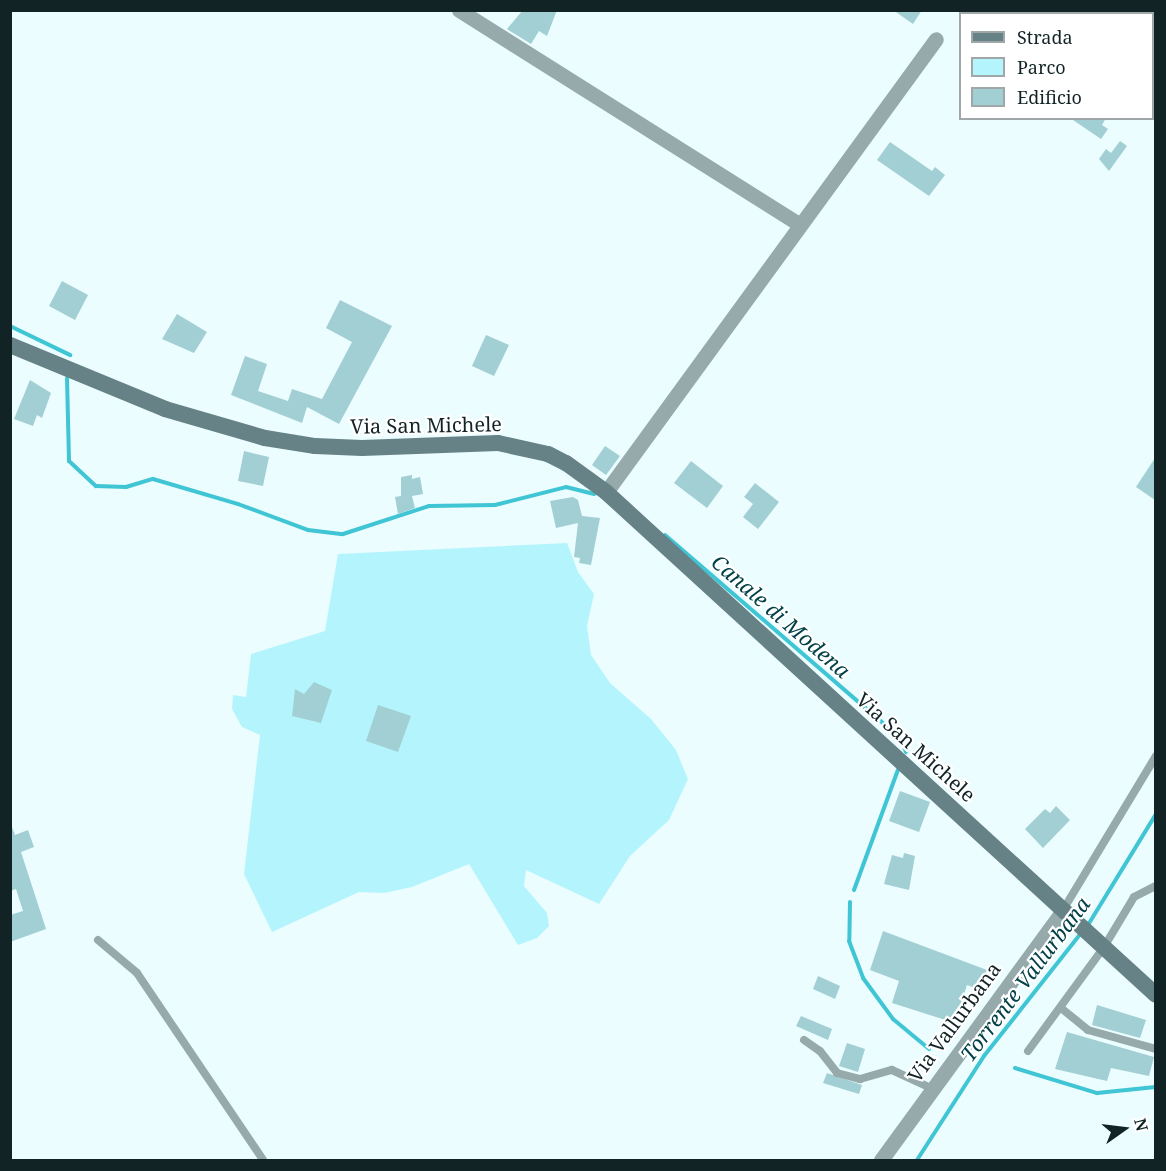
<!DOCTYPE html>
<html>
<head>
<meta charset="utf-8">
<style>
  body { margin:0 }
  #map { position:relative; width:1166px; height:1171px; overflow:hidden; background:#ebfdff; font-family:"Noto Serif",serif }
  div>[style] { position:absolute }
  .green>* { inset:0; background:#b4f5fd }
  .stream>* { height:4px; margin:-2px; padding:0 2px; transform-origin:2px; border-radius:2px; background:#3fc5d3 }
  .building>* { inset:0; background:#a2cfd4 }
  .service>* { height:8px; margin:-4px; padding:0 4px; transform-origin:4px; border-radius:4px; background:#96a9ab }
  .minor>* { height:15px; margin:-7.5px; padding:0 7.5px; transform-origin:7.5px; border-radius:7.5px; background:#96a9ab }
  .secondary>* { height:16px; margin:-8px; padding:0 8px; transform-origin:8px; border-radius:8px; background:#668286 }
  span { translate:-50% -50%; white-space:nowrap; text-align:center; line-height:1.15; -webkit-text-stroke:4.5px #fff; paint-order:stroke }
  .street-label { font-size:20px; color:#122325 }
  .water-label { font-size:21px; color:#024147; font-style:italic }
  .frame { position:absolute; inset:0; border:12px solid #122325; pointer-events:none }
  .legend { position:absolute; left:959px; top:12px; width:195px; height:108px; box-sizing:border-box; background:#fff; border:2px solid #a0a7a8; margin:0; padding:8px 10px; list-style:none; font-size:18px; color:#122325 }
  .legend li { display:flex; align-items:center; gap:12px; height:30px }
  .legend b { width:30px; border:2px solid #a0a7a8 }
  .north { position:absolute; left:1094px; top:1099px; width:60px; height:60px; -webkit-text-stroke:4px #fff; paint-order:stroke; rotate:76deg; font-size:16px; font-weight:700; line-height:24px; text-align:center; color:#122325 }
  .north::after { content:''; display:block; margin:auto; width:21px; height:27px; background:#122325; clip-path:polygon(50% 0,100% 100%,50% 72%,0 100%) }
</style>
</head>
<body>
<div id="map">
  <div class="green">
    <i style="clip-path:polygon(567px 543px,578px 572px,594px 594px,587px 626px,591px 655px,610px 683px,651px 719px,676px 750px,688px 779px,669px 820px,630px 856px,599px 904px,526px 870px,524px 886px,547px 913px,549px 926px,537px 938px,518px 945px,469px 864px,412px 887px,384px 893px,359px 892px,272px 932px,244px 874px,260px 735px,242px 727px,232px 709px,233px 695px,246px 697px,251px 654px,325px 631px,338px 554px)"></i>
  </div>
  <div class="stream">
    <i style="left:10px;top:326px;width:67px;rotate:25.8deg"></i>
    <i style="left:67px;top:378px;width:83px;rotate:88.6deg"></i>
    <i style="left:69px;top:461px;width:37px;rotate:43deg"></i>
    <i style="left:96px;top:486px;width:30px;rotate:2deg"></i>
    <i style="left:126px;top:487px;width:28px;rotate:-17deg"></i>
    <i style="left:153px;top:479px;width:89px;rotate:16.4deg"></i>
    <i style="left:238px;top:504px;width:75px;rotate:20.4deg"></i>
    <i style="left:308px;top:530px;width:35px;rotate:7deg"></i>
    <i style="left:343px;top:534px;width:90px;rotate:-18deg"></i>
    <i style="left:429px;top:506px;width:66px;rotate:-0.9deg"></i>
    <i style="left:495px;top:505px;width:73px;rotate:-14.2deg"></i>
    <i style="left:566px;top:487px;width:29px;rotate:14deg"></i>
    <i style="left:665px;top:535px;width:312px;rotate:40.8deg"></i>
    <i style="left:901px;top:739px;width:14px;rotate:69deg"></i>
    <i style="left:854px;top:890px;width:128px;rotate:-69.9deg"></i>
    <i style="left:850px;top:902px;width:39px;rotate:91deg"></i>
    <i style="left:849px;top:941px;width:40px;rotate:69deg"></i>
    <i style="left:863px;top:978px;width:51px;rotate:53.8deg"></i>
    <i style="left:893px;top:1019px;width:47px;rotate:39.8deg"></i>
    <i style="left:1088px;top:925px;width:130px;rotate:-58.5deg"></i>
    <i style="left:1015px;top:1068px;width:86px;rotate:17deg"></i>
    <i style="left:1097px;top:1093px;width:59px;rotate:-5.8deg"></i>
    <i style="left:917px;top:1160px;width:124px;rotate:-57.2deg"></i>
    <i style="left:984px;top:1056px;width:157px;rotate:-51.7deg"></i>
  </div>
  <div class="building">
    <i style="clip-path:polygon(523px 10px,557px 10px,547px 36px,539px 31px,531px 44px,507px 29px)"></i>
    <i style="clip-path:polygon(893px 10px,922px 10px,913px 24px)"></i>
    <i style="clip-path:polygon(1070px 118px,1106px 118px,1102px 125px,1108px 129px,1101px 139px)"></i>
    <i style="clip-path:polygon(1120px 141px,1127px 146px,1109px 171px,1099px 159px,1106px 149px,1111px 153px)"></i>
    <i style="clip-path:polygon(890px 142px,932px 171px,935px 167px,945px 175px,929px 196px,877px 160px)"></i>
    <i style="clip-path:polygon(62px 281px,88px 295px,75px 320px,49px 306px)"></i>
    <i style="clip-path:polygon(340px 300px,392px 326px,339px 424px,307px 407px,302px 423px,231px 395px,245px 356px,267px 364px,258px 391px,288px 401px,292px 389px,322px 399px,352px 342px,326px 328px)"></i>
    <i style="clip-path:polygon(177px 314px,207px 332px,194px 353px,162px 339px)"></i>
    <i style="clip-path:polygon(486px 335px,509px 345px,494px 376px,472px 366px)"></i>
    <i style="clip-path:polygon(30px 380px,51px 393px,42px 418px,37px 415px,33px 426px,14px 419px)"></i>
    <i style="clip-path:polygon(605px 446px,620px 456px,606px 475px,592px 465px)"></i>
    <i style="clip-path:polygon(244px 451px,269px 457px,263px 486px,238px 481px)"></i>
    <i style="clip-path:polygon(1155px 458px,1155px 500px,1136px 487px)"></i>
    <i style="clip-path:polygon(691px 461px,723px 486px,707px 508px,674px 483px)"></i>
    <i style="clip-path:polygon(412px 475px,412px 479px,420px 477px,423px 494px,412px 496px,415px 508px,398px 514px,395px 497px,401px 496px,401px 477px)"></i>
    <i style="clip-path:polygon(755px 483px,779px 502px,758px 529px,743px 517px,753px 504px,744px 497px)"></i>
    <i style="clip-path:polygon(573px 497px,578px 500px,582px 516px,600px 518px,591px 565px,579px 563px,580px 558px,574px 557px,578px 523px,556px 528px,550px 501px)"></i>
    <i style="clip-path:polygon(314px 682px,332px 690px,321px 723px,292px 716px,295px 689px,304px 694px)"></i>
    <i style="clip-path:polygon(378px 705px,411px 716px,398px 752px,366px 741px)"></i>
    <i style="clip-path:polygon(900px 791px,930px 802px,919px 832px,889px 821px)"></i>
    <i style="clip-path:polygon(1056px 806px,1070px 820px,1043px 848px,1025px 829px,1045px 809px,1050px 813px)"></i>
    <i style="clip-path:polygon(12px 827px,15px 835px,28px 830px,34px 847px,21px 852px,46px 929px,10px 942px,10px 915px,23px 911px,16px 889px,10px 891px)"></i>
    <i style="clip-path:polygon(904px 853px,915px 856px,909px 890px,884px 884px,892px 855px,903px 858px)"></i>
    <i style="clip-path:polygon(883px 931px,987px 970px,980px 990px,967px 985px,955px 1023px,892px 1003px,899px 981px,870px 970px)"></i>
    <i style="clip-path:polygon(818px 976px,840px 986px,835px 999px,813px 989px)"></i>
    <i style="clip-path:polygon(1097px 1005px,1146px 1020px,1140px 1038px,1092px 1025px)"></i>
    <i style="clip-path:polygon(801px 1016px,832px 1029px,828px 1040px,796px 1026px)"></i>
    <i style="clip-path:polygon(1067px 1032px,1154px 1057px,1149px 1076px,1111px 1068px,1107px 1081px,1055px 1069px)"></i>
    <i style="clip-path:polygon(847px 1043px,865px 1049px,858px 1072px,839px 1066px)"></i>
    <i style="clip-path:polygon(827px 1073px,862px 1085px,859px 1094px,823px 1083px)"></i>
  </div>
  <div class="service">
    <i style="left:1063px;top:910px;width:180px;rotate:-58.9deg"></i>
    <i style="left:98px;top:940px;width:51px;rotate:40.2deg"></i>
    <i style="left:137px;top:973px;width:225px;rotate:56deg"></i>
    <i style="left:1061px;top:1008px;width:35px;rotate:39deg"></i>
    <i style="left:1088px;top:1030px;width:71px;rotate:15.6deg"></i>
    <i style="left:804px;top:1040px;width:19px;rotate:35deg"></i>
    <i style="left:820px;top:1051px;width:28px;rotate:52deg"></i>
    <i style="left:837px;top:1073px;width:24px;rotate:15deg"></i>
    <i style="left:860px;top:1079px;width:33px;rotate:-16deg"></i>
    <i style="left:892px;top:1070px;width:43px;rotate:24.8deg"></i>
    <i style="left:1028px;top:1051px;width:129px;rotate:-53.8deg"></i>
    <i style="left:1104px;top:947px;width:58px;rotate:-59deg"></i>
    <i style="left:1134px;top:897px;width:25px;rotate:-27deg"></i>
  </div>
  <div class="minor">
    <i style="left:459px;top:10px;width:403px;rotate:32.2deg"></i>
    <i style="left:606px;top:492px;width:560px;rotate:-53.93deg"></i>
    <i style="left:881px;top:1160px;width:309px;rotate:-53.9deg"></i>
  </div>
  <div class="secondary">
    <i style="left:10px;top:345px;width:168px;rotate:22.4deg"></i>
    <i style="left:165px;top:409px;width:104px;rotate:16.2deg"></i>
    <i style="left:265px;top:438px;width:51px;rotate:9.1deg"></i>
    <i style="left:315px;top:446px;width:47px;rotate:2.4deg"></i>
    <i style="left:362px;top:448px;width:136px;rotate:-2.1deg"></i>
    <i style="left:498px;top:443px;width:51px;rotate:12.4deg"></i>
    <i style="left:548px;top:454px;width:20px;rotate:27deg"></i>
    <i style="left:566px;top:463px;width:49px;rotate:35.9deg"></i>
    <i style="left:606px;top:492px;width:745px;rotate:42.44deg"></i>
  </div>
  <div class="street-label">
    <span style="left:426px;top:425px;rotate:-1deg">Via San Michele</span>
    <span style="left:916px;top:747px;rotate:42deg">Via San Michele</span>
    <span style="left:954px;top:1022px;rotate:-54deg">Via Vallurbana</span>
  </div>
  <div class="water-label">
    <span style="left:781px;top:616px;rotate:41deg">Canale di Modena</span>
    <span style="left:1025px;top:979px;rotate:-53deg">Torrente Vallurbana</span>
  </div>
  <div class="frame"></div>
  <ul class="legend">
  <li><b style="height:8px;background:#668286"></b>Strada</li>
  <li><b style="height:16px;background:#b4f5fd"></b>Parco</li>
  <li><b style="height:16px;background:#a2cfd4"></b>Edificio</li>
  </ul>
  <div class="north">N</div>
</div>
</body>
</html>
